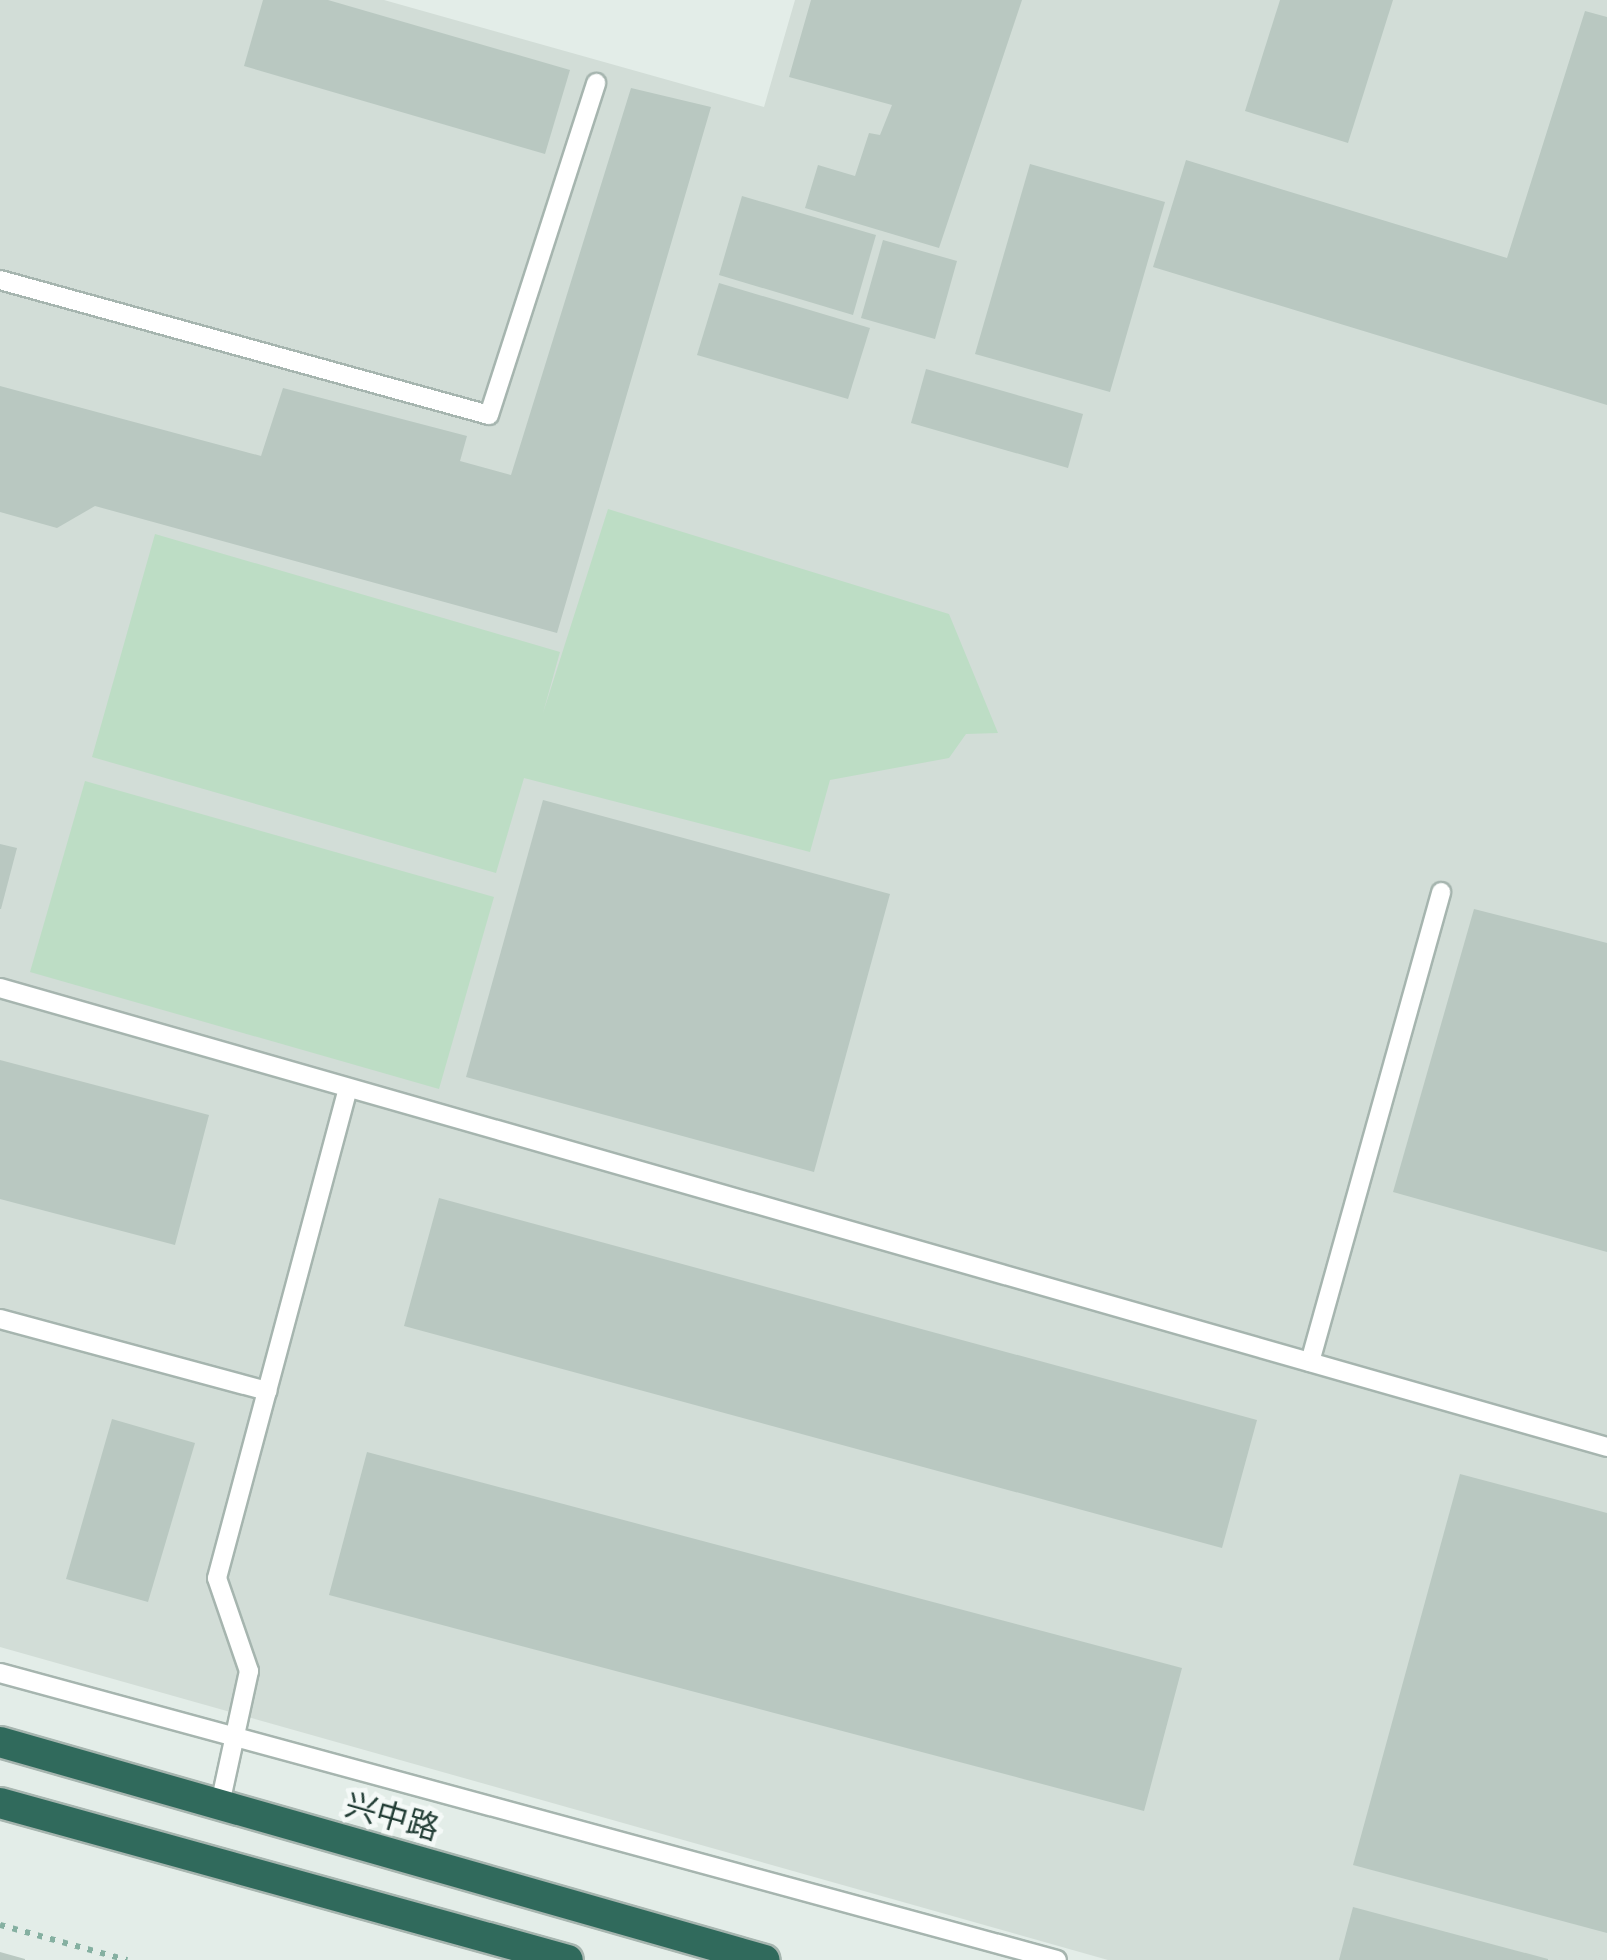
<!DOCTYPE html>
<html>
<head>
<meta charset="utf-8">
<style>
  body { margin:0 }
  #map { position:relative; width:1607px; height:1960px; overflow:hidden; background:#e3ede8; font-family:"DejaVu Sans","Noto Sans SC",sans-serif }
  div>[style] { position:absolute }
  .built>* { inset:0; background:#d2ddd7 }
  .green>* { inset:0; background:#bdddc5 }
  .building>* { inset:0; background:#b9c8c1 }
  .path>* { height:6px; margin-top:-3px; transform-origin:0; background:repeating-linear-gradient(90deg,#85b0a1 0 5px,transparent 0 13px) }
  .roads { filter:drop-shadow(2px 0 #a6b5af) drop-shadow(-2px 0 #a6b5af) drop-shadow(0 2px #a6b5af) drop-shadow(0 -2px #a6b5af) }
  .lane>* { height:18px; margin:-9px; padding:0 9px; transform-origin:9px; border-radius:9px; background:#fff }
  .highway>* { height:30px; margin:-15px; padding:0 15px; transform-origin:15px; border-radius:15px; background:#306a5c }
  span { translate:-50% -50%; white-space:nowrap; text-align:center; line-height:1.15; -webkit-text-stroke:9px #f4f9f7; paint-order:stroke }
  .street-label { font-size:32px; color:#233e36 }
</style>
</head>
<body>
<div id="map">
  <div class="built">
    <i style="clip-path:polygon(0 0,384px 0,764px 107px,795px 0,1607px 0,1607px 1960px,1108px 1960px,0 1647px)"></i>
  </div>
  <div class="green">
    <i style="clip-path:polygon(608px 509px,949px 614px,998px 733px,966px 734px,949px 758px,830px 780px,810px 852px,524px 778px,496px 873px,92px 757px,155px 534px,560px 652px,543px 713px)"></i>
    <i style="clip-path:polygon(85px 781px,494px 897px,439px 1089px,30px 972px)"></i>
  </div>
  <div class="building">
    <i style="clip-path:polygon(263px 0,328px 0,570px 70px,545px 154px,244px 66px)"></i>
    <i style="clip-path:polygon(811px 0,1022px 0,939px 248px,805px 208px,818px 165px,855px 176px,869px 133px,880px 135px,892px 105px,789px 77px)"></i>
    <i style="clip-path:polygon(1280px 0,1393px 0,1348px 143px,1245px 111px)"></i>
    <i style="clip-path:polygon(1585px 11px,1607px 17px,1607px 405px,1153px 267px,1186px 160px,1507px 258px)"></i>
    <i style="clip-path:polygon(631px 88px,711px 107px,557px 633px,95px 506px,57px 528px,0 512px,0 386px,261px 456px,283px 388px,467px 436px,460px 461px,511px 475px)"></i>
    <i style="clip-path:polygon(1030px 164px,1165px 202px,1110px 392px,975px 354px)"></i>
    <i style="clip-path:polygon(742px 196px,876px 235px,853px 315px,719px 275px)"></i>
    <i style="clip-path:polygon(883px 240px,957px 261px,935px 339px,861px 318px)"></i>
    <i style="clip-path:polygon(719px 283px,870px 328px,848px 399px,697px 355px)"></i>
    <i style="clip-path:polygon(926px 369px,1083px 414px,1068px 468px,911px 423px)"></i>
    <i style="clip-path:polygon(543px 800px,890px 894px,814px 1172px,466px 1077px)"></i>
    <i style="clip-path:polygon(0 844px,17px 848px,1px 909px,0 909px)"></i>
    <i style="clip-path:polygon(1474px 909px,1607px 943px,1607px 1252px,1393px 1192px)"></i>
    <i style="clip-path:polygon(0 1060px,209px 1115px,175px 1245px,0 1199px)"></i>
    <i style="clip-path:polygon(439px 1198px,1257px 1420px,1222px 1548px,404px 1326px)"></i>
    <i style="clip-path:polygon(112px 1419px,195px 1443px,148px 1602px,66px 1579px)"></i>
    <i style="clip-path:polygon(367px 1452px,1182px 1668px,1144px 1811px,329px 1595px)"></i>
    <i style="clip-path:polygon(1460px 1474px,1607px 1513px,1607px 1933px,1353px 1865px)"></i>
    <i style="clip-path:polygon(1353px 1907px,1548px 1959px,1548px 1960px,1339px 1960px)"></i>
    <i style="clip-path:polygon(0 1952px,25px 1959px,25px 1960px,0 1960px)"></i>
  </div>
  <div class="path">
    <i style="left:0;top:1925px;width:132px;rotate:15.4deg"></i>
  </div>
  <div class="roads">
    <div class="lane">
      <i style="left:0;top:280px;width:507px;rotate:15.43deg"></i>
      <i style="left:489px;top:415px;width:349px;rotate:-72.1deg"></i>
      <i style="left:0;top:988px;width:1671px;rotate:15.94deg"></i>
      <i style="left:0;top:1319px;width:277px;rotate:15.1deg"></i>
      <i style="left:1310px;top:1362px;width:488px;rotate:-74.4deg"></i>
      <i style="left:0;top:1673px;width:1095px;rotate:15.19deg"></i>
      <i style="left:220px;top:1804px;width:136px;rotate:-77.7deg"></i>
      <i style="left:249px;top:1671px;width:98px;rotate:-109deg"></i>
      <i style="left:217px;top:1578px;width:507px;rotate:-75.03deg"></i>
    </div>
    <div class="highway">
      <i style="left:0;top:1742px;width:795px;rotate:15.91deg"></i>
      <i style="left:0;top:1803px;width:589px;rotate:15.45deg"></i>
    </div>
  </div>
  <div class="street-label">
    <span style="left:392px;top:1817px;rotate:16deg">兴中路</span>
  </div>
</div>
</body>
</html>
